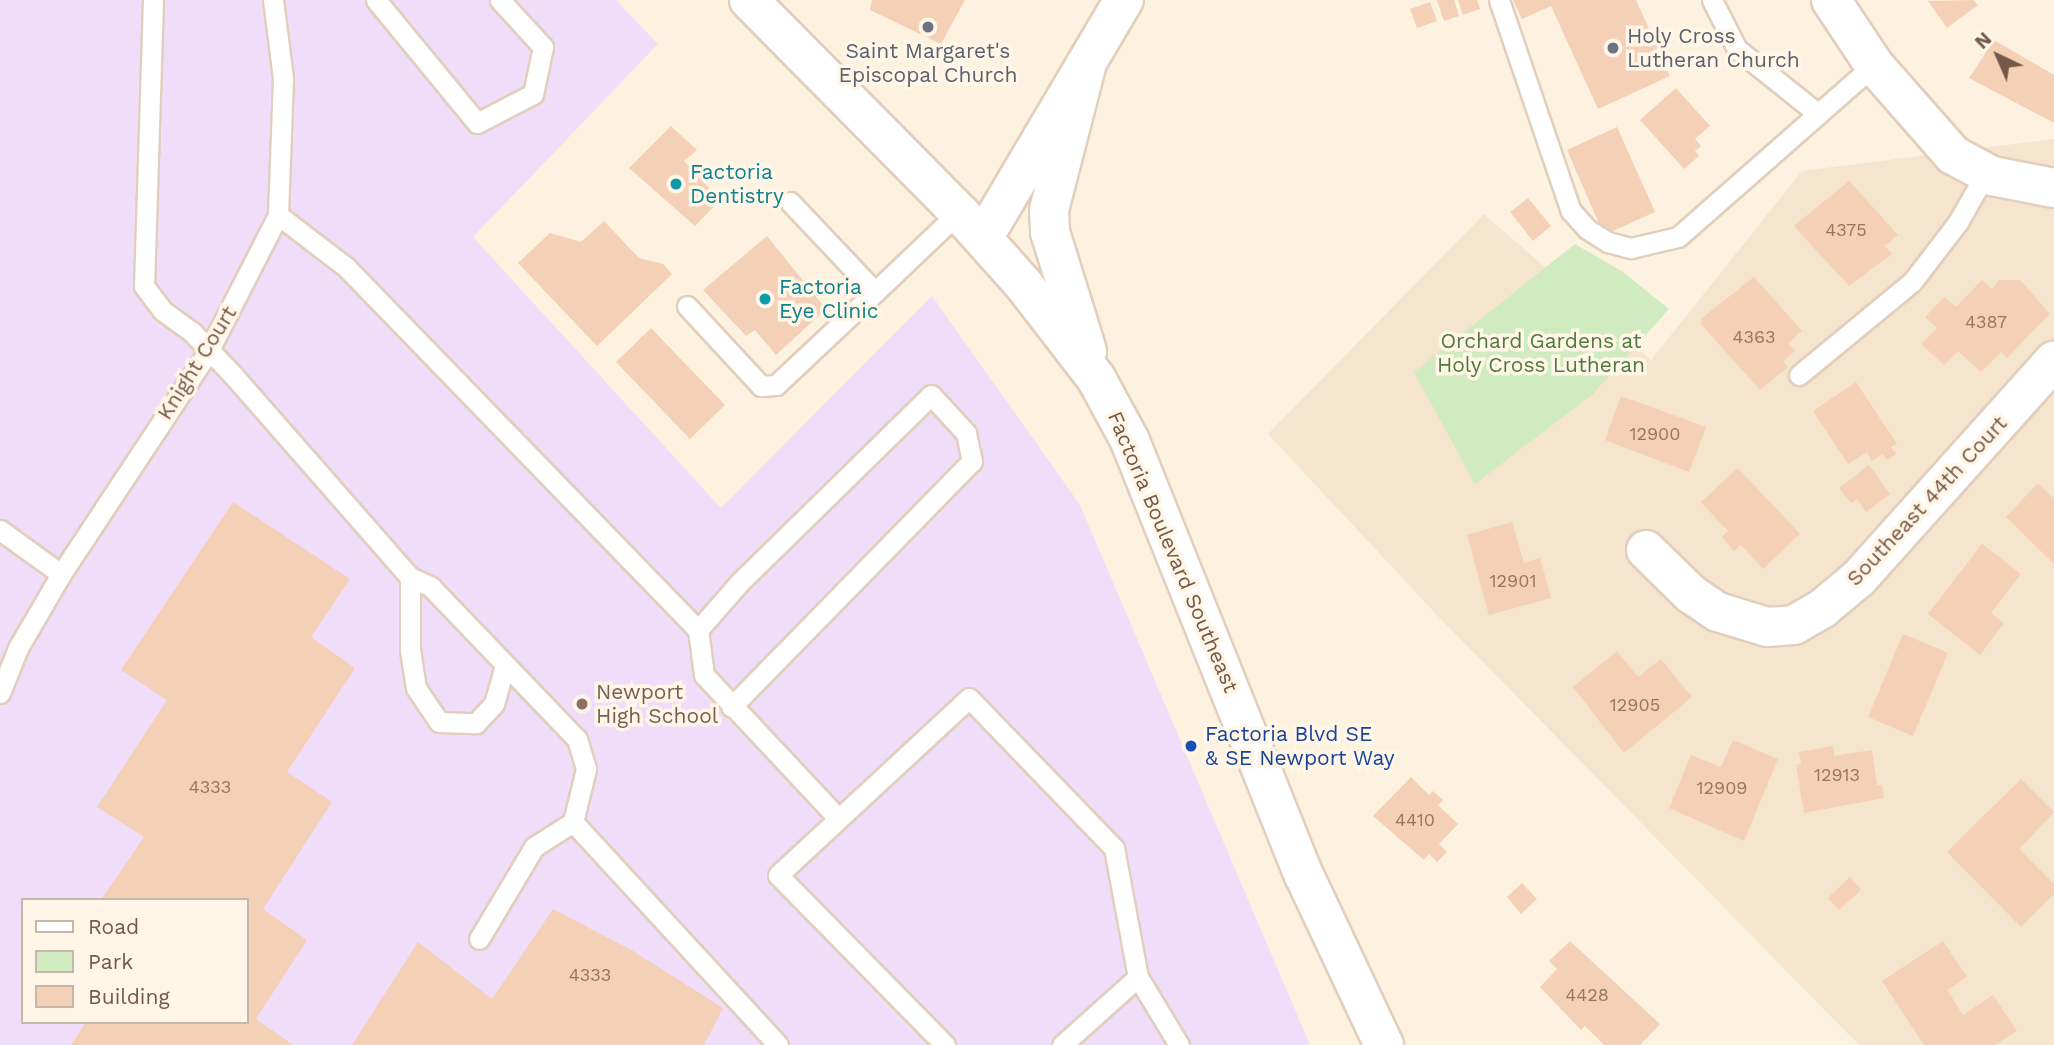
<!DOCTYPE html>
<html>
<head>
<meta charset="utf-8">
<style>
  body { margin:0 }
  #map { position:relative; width:2054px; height:1045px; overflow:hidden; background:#fdf2e0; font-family:"Work Sans",sans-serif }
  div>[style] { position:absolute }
  .residential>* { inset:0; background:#f5e4ce }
  .education>* { inset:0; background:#efddf9 }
  .green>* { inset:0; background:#d0ebbf }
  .building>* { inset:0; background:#f4d0b7 }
  .roads { filter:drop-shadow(2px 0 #e2cebc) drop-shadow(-2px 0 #e2cebc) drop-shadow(0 2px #e2cebc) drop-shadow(0 -2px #e2cebc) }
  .lane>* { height:19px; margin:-9.5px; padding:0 9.5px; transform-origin:9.5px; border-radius:9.5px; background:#fff }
  .street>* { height:38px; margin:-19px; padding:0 19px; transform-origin:19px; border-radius:19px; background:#fff }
  .secondary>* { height:38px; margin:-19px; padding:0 19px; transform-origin:19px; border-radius:19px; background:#fff }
  .dots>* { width:19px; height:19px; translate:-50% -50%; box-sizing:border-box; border:4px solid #fff6e8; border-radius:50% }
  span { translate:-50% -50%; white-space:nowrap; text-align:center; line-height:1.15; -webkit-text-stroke:7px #fff6e8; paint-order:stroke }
  .number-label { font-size:18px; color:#957663 }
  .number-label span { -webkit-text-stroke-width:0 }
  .worship-label { font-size:21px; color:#5b616d }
  .left { translate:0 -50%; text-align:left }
  .culture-label { font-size:21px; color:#0d838f }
  .park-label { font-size:21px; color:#4f7b3e }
  .street-label { font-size:21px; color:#755847 }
  .education-label { font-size:21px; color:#785e54 }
  .transit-label { font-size:21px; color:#164399 }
  .legend { position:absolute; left:21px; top:898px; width:228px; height:126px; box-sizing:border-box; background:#fff6e8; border:2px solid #c8b7a8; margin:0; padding:9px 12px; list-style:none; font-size:21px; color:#755847 }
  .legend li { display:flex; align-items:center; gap:14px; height:35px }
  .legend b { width:35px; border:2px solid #c8b7a8 }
  .north { position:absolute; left:1963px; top:21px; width:70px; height:70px; -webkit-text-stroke:5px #fff6e8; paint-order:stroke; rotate:316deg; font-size:19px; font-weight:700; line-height:28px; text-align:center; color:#755847 }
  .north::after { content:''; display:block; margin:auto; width:24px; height:32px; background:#755847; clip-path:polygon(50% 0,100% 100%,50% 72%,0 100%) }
</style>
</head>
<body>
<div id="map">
  <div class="residential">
    <i style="clip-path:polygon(2054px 139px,2054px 1045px,1859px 1045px,1435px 613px,1268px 434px,1484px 214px,1651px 360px,1802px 171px)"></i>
  </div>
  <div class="education">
    <i style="clip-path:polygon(evenodd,0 0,616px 0,658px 44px,473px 237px,721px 508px,932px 296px,1080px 505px,1310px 1045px,0 1045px,0 0,23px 900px,247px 900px,247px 1022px,23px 1022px,23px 900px)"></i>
  </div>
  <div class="green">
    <i style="clip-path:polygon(1575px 244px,1623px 272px,1669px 309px,1593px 394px,1475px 484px,1414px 372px)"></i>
  </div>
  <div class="building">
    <i style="clip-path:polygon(872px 0,965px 0,941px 44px,870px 10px)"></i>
    <i style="clip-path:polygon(1437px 0,1454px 0,1459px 16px,1444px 21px)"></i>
    <i style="clip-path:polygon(1458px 0,1477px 0,1480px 9px,1463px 15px)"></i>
    <i style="clip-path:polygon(1513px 0,1636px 0,1670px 76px,1598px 109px,1551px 6px,1522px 19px)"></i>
    <i style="clip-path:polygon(1973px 0,1978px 5px,1947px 28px,1928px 1px)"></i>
    <i style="clip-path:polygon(1430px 2px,1437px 21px,1417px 28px,1410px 9px)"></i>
    <i style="clip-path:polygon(1994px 40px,2054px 75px,2054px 123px,1969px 78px)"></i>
    <i style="clip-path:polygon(1676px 88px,1710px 126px,1695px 139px,1701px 146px,1695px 151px,1699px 156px,1684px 169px,1640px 120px)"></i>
    <i style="clip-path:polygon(671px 126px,697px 150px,684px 161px,720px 200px,695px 226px,629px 168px)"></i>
    <i style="clip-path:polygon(1617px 127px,1655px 212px,1604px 235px,1567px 150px)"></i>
    <i style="clip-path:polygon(1849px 181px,1898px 235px,1885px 246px,1892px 254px,1849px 286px,1794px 226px)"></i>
    <i style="clip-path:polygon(1528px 198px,1551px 226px,1533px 241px,1510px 212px)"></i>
    <i style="clip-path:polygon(604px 221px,639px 258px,663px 264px,672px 274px,597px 346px,518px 263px,550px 233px,581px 242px)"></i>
    <i style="clip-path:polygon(767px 236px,826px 309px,776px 355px,755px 330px,746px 336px,703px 290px)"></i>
    <i style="clip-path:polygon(1754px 277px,1802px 331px,1788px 343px,1795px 351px,1783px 361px,1788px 367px,1760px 390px,1701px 324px,1702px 318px)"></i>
    <i style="clip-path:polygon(1982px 280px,1992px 289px,1999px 280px,2020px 280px,2050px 314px,2007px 358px,2001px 352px,1981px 372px,1958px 351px,1944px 365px,1921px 344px,1937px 328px,1925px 317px,1944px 297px,1956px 307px)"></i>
    <i style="clip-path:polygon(651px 328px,725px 405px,690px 439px,616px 362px)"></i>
    <i style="clip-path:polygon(1856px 382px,1897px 444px,1891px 447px,1896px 454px,1887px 460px,1883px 454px,1872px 461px,1867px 452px,1848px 464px,1813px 411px)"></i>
    <i style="clip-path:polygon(1621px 396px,1706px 427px,1689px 472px,1605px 440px)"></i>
    <i style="clip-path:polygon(1869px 465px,1890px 494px,1866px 512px,1857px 499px,1851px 503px,1839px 488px)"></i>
    <i style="clip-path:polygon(1738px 468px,1800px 534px,1763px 569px,1741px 545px,1734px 551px,1722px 537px,1728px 531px,1701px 502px)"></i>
    <i style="clip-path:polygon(2038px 483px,2054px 499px,2054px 564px,2006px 517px)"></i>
    <i style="clip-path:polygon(233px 502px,350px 579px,311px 637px,355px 668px,287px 772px,332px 802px,263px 909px,307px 940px,256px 1019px,293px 1045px,71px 1045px,86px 1022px,247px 1022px,247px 900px,101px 900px,144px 837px,97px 807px,167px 700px,121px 670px)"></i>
    <i style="clip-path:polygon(1512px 522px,1524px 563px,1540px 558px,1551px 598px,1489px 615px,1467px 535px)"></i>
    <i style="clip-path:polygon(1982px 544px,2021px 574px,1991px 613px,2004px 623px,1980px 655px,1928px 614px)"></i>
    <i style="clip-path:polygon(1903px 634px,1948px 653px,1913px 736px,1868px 717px)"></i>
    <i style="clip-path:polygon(1617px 651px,1638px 677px,1661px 659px,1692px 697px,1624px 753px,1573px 687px)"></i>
    <i style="clip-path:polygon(1733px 740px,1778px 759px,1744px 841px,1669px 808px,1691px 755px,1721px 767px)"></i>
    <i style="clip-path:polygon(1833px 746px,1834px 756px,1872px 750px,1877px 785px,1882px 785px,1884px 798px,1804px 813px,1796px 765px,1801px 764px,1799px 752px)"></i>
    <i style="clip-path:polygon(1411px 777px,1429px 795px,1433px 791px,1443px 800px,1438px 805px,1458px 824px,1439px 844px,1447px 852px,1437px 862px,1429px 854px,1424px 860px,1373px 816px)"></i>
    <i style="clip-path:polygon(2021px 779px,2054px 812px,2019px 849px,2054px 884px,2054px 894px,2021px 927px,1947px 852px)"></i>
    <i style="clip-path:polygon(1850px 877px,1861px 890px,1839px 910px,1828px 898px)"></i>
    <i style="clip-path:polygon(1522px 883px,1537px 899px,1521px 914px,1507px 897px)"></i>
    <i style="clip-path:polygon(553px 909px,633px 951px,723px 1008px,704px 1045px,352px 1045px,418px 942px,492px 999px)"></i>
    <i style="clip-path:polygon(1570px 941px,1660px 1024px,1640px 1045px,1604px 1045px,1585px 1026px,1581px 1030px,1540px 987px,1557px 969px,1549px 961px)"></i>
    <i style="clip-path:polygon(1943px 941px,1967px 977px,1947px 990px,1963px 1015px,1993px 995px,2017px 1031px,1995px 1045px,1924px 1045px,1882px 981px)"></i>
  </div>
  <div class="roads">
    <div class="lane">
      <i style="left:153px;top:0;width:286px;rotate:91.8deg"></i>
      <i style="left:144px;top:286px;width:31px;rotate:53deg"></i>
      <i style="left:163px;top:311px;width:36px;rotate:36deg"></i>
      <i style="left:192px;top:332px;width:58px;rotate:46.4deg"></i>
      <i style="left:232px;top:374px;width:270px;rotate:48.8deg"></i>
      <i style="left:410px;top:577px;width:73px;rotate:90deg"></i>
      <i style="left:410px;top:650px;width:38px;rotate:81deg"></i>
      <i style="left:416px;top:688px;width:41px;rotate:55.9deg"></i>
      <i style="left:439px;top:722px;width:37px;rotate:2deg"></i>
      <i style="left:476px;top:723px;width:26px;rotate:-47deg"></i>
      <i style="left:494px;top:704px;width:41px;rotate:-74.2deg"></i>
      <i style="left:376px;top:0;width:159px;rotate:50.6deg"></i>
      <i style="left:477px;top:123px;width:63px;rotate:-27.4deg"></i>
      <i style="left:533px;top:94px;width:48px;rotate:-78deg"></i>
      <i style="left:543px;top:47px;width:64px;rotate:-132.5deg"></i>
      <i style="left:1499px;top:0;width:223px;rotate:71.2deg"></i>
      <i style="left:1571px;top:211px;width:24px;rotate:48deg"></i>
      <i style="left:1587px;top:229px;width:25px;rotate:32deg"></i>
      <i style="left:1608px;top:242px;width:24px;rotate:15deg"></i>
      <i style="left:1631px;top:248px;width:48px;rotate:-13.2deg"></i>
      <i style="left:1678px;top:237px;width:261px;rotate:-41.3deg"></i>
      <i style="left:1712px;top:0;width:55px;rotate:63deg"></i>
      <i style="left:1737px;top:49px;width:104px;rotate:38.7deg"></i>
      <i style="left:790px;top:202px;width:124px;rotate:46.6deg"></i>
      <i style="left:875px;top:292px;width:116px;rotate:-43.6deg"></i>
      <i style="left:278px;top:215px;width:86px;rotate:37.4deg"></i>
      <i style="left:346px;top:267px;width:506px;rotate:45.88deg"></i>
      <i style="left:698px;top:630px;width:45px;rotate:82.4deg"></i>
      <i style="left:704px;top:675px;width:196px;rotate:46.9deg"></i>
      <i style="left:687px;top:306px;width:109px;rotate:47.2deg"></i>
      <i style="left:761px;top:386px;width:15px;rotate:-4deg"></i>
      <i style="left:776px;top:385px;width:136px;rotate:-43.2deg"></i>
      <i style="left:1799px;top:375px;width:146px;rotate:-39.5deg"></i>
      <i style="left:1912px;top:282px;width:76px;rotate:-52.5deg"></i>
      <i style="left:1958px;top:222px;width:56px;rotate:-60.3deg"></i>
      <i style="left:0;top:530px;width:75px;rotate:35.8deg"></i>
      <i style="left:410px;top:577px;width:23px;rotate:25deg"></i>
      <i style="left:431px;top:587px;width:211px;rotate:46.2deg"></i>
      <i style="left:577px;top:739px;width:31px;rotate:73deg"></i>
      <i style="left:586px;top:769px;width:55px;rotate:103.8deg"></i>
      <i style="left:573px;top:822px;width:46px;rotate:147.3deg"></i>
      <i style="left:534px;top:847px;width:107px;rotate:120.9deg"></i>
      <i style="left:698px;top:630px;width:64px;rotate:-48.8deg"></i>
      <i style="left:740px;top:582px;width:267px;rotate:-44.4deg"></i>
      <i style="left:931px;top:395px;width:52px;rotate:47.4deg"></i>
      <i style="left:966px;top:433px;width:29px;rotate:78deg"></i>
      <i style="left:972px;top:461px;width:344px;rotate:134.4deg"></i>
      <i style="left:0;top:693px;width:48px;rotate:-68.2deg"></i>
      <i style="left:18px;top:648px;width:86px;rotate:-59.8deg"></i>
      <i style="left:61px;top:574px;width:268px;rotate:-56.5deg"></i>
      <i style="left:209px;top:350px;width:152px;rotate:-62.9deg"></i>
      <i style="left:278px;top:215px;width:137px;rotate:-87.9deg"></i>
      <i style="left:283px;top:78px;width:79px;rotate:-97.3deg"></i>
      <i style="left:573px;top:822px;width:303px;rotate:47.4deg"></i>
      <i style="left:945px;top:1045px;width:238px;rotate:-134.5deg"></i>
      <i style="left:778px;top:875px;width:260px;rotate:-42.8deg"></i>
      <i style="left:969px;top:698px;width:209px;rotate:46deg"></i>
      <i style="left:1114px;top:848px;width:131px;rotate:79.5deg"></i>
      <i style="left:1138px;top:977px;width:79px;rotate:58.9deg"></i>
      <i style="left:1062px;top:1045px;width:102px;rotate:-41.8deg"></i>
    </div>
    <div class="street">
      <i style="left:1831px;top:0;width:78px;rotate:56.5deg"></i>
      <i style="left:1874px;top:65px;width:120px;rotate:48.7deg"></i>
      <i style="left:1953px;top:155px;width:44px;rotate:28.3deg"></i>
      <i style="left:1992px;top:176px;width:63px;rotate:11deg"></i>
      <i style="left:1646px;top:550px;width:63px;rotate:44.4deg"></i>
      <i style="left:1691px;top:594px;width:32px;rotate:34deg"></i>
      <i style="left:1718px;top:612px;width:51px;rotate:17deg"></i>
      <i style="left:1767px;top:627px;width:27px;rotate:-4deg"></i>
      <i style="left:1794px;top:625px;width:34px;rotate:-30deg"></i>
      <i style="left:1823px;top:608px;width:47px;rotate:-39.8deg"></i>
      <i style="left:1859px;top:578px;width:292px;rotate:-48.1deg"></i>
    </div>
    <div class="secondary">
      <i style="left:749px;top:0;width:298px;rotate:45.3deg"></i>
      <i style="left:959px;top:212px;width:98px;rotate:48.3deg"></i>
      <i style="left:1024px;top:285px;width:118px;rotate:52.3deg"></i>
      <i style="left:1096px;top:378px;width:72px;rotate:61.6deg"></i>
      <i style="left:1130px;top:441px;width:468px;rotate:68.2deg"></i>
      <i style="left:1304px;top:875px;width:188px;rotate:64.8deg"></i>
      <i style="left:1087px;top:63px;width:152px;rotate:104.5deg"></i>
      <i style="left:1049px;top:210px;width:22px;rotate:87deg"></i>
      <i style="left:1050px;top:232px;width:125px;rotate:72.7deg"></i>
      <i style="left:983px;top:238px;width:277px;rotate:-59.4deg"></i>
    </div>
  </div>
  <div class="dots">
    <i style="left:928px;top:27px;background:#6b7280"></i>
    <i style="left:1613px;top:48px;background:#6b7280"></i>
    <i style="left:676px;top:184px;background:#0f9aa8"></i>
    <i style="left:765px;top:299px;background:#0f9aa8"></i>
    <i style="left:582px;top:704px;background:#8d6e63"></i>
    <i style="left:1191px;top:746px;background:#1a4fb4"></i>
  </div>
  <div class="number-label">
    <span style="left:1846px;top:230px">4375</span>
    <span style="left:1986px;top:322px">4387</span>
    <span style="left:1754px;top:337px">4363</span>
    <span style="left:1655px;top:434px">12900</span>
    <span style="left:1513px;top:581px">12901</span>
    <span style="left:1635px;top:705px">12905</span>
    <span style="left:1837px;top:775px">12913</span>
    <span style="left:210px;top:787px">4333</span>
    <span style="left:1722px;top:788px">12909</span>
    <span style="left:1415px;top:820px">4410</span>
    <span style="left:590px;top:975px">4333</span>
    <span style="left:1587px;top:995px">4428</span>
  </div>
  <div class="worship-label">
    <span class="left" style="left:1627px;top:48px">Holy Cross<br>Lutheran Church</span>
    <span style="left:928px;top:63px">Saint Margaret's<br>Episcopal Church</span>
  </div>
  <div class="culture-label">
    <span class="left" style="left:690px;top:184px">Factoria<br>Dentistry</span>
    <span class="left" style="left:779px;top:299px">Factoria<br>Eye Clinic</span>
  </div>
  <div class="park-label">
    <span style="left:1541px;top:353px">Orchard Gardens at<br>Holy Cross Lutheran</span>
  </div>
  <div class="street-label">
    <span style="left:197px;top:363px;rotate:-58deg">Knight Court</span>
    <span style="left:1927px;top:501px;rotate:-47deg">Southeast 44th Court</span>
    <span style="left:1173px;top:552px;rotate:67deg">Factoria Boulevard Southeast</span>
  </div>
  <div class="education-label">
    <span class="left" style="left:596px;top:704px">Newport<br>High School</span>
  </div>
  <div class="transit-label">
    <span class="left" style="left:1205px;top:746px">Factoria Blvd SE<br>&amp; SE Newport Way</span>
  </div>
  <ul class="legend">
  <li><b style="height:9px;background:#fff"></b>Road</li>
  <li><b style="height:19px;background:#d0ebbf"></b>Park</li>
  <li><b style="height:19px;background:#f4d0b7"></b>Building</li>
  </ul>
  <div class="north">N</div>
</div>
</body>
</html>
